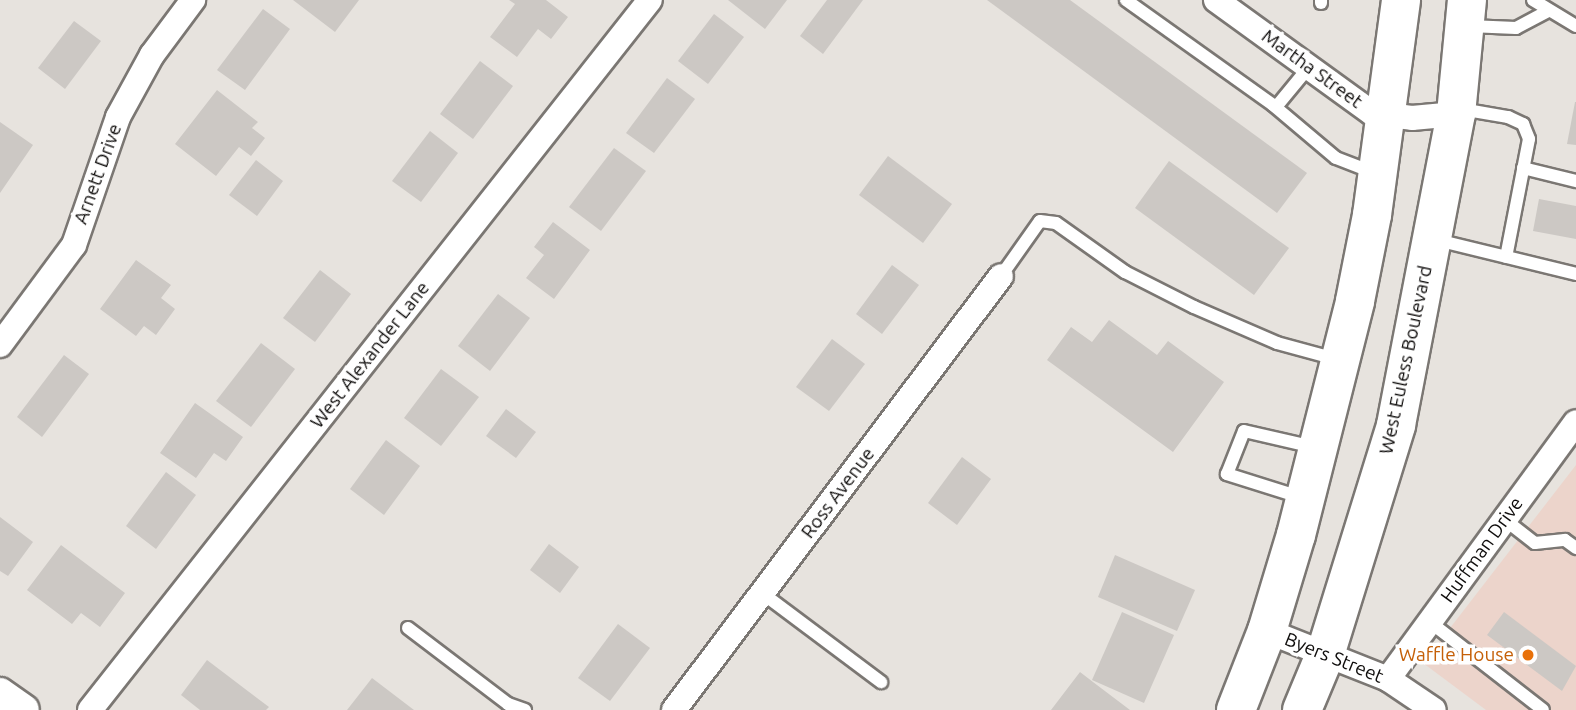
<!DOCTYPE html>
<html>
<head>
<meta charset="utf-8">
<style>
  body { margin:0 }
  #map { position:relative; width:1576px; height:710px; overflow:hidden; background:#e7e3de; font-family:Ubuntu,sans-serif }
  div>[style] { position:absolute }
  .commercial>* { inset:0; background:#ecd4cb }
  .building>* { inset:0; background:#ccc8c4 }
  .roads { filter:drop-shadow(2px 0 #7b7773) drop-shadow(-2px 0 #7b7773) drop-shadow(0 2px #7b7773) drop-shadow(0 -2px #7b7773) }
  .service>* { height:12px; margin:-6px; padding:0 6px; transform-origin:6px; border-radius:6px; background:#fff }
  .minor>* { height:24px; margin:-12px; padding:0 12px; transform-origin:12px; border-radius:12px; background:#fff }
  .tertiary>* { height:30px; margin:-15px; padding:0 15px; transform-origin:15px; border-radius:15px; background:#fff }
  .primary>* { height:38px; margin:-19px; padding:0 19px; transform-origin:19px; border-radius:19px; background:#fff }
  .dots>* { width:19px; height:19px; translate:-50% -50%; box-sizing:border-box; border:4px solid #fff; border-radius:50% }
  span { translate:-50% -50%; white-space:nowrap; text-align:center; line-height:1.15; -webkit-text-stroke:7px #fff; paint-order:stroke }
  .street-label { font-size:19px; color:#0e0c0b }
  .food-label { font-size:19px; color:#c56008 }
  .right { translate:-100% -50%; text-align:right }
</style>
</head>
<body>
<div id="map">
  <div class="commercial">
    <i style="clip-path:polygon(1576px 465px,1576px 710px,1486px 710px,1423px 663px)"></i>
  </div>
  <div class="building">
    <i style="clip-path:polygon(293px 0,359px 0,335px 32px)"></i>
    <i style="clip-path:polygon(509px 0,546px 0,568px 17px,551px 39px,538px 29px,517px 57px,490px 37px,515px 4px)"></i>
    <i style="clip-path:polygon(728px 0,787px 0,765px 29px)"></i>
    <i style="clip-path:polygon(827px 0,863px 0,823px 54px,800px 36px)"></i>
    <i style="clip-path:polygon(987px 0,1070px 0,1307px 173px,1277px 213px)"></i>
    <i style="clip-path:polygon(263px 9px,290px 29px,245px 90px,217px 70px)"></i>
    <i style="clip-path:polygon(714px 14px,744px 37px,708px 84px,678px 61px)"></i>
    <i style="clip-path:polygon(74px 21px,101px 41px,65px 89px,38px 68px)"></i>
    <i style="clip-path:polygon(480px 61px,513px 86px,473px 139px,440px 114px)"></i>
    <i style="clip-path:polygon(667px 78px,695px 99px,654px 153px,626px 133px)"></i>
    <i style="clip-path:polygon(217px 90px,258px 122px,252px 128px,265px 138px,251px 156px,239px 147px,216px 176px,175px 144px)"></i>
    <i style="clip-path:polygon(1575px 102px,1576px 102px,1576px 145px,1567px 144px)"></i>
    <i style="clip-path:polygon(0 122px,33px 145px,0 193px)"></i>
    <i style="clip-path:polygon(430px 131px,458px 153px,421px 202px,392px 181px)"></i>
    <i style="clip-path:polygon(614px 148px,646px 171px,601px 231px,569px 207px)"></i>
    <i style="clip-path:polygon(888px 156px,952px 204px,923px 243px,859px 195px)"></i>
    <i style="clip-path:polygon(256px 160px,283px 181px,257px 216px,229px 195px)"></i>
    <i style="clip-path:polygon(1169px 161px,1289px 248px,1254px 295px,1135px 208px)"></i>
    <i style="clip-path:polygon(1539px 199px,1576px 206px,1576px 239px,1533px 231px)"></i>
    <i style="clip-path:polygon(553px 222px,590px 250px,554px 299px,526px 278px,544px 255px,534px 247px)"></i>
    <i style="clip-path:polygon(136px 260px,171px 285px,161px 298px,175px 309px,156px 335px,144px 326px,136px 336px,100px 309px)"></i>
    <i style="clip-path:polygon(892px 265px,919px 285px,882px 334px,856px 314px)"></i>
    <i style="clip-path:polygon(320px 270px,351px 294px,315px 342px,283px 318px)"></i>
    <i style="clip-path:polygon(498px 294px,530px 318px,490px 371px,458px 346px)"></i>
    <i style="clip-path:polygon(1109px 320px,1157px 355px,1168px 341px,1224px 382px,1173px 452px,1047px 360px,1071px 327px,1092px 342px)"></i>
    <i style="clip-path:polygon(832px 339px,865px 364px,829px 411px,796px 387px)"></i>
    <i style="clip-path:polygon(261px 343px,295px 369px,251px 427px,216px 401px)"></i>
    <i style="clip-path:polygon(64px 355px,89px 374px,42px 437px,17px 417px)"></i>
    <i style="clip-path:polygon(441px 369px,479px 397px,441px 446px,404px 418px)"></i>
    <i style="clip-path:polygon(195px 403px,243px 437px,226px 461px,214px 453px,196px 478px,160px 453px)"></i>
    <i style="clip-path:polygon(506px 409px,536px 432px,516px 458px,486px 436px)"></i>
    <i style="clip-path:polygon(386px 440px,420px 466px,384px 515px,350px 489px)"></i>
    <i style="clip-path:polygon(962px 457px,991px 479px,957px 525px,928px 503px)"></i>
    <i style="clip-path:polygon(166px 472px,196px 495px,156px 549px,126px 526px)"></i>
    <i style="clip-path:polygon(0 517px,33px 542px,8px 576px,0 571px)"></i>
    <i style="clip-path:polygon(549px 544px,579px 567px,560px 593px,530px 570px)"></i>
    <i style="clip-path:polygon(61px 545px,125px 593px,100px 627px,81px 613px,72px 624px,27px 590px)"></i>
    <i style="clip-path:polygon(1115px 555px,1195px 590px,1177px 631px,1098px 597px)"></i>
    <i style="clip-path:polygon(1122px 612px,1174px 635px,1144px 703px,1092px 680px)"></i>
    <i style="clip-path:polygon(1504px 612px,1576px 666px,1562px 691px,1487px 635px)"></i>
    <i style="clip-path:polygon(618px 624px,650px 648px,610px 701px,578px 678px)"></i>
    <i style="clip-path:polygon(207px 660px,269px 707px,266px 710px,200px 710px,181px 695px)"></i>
    <i style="clip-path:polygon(1080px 672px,1093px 682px,1130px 710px,1051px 710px)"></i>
    <i style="clip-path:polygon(372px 678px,414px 710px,347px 710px)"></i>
  </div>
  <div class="roads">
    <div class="service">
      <i style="left:1126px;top:0;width:181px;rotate:35.5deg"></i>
      <i style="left:1273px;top:105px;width:82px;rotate:40.1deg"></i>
      <i style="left:1336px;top:158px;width:42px;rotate:21deg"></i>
      <i style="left:1533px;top:0;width:50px;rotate:31.2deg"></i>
      <i style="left:1321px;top:3px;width:3px;rotate:-90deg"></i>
      <i style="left:1469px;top:26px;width:47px;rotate:2.4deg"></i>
      <i style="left:1516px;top:28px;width:36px;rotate:-28deg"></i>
      <i style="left:1276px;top:107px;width:52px;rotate:-50.5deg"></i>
      <i style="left:1461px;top:109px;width:48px;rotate:9.7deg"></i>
      <i style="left:1508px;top:117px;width:17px;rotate:25deg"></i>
      <i style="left:1523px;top:124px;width:16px;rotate:68deg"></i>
      <i style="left:1529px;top:139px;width:120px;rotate:101deg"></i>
      <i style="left:1523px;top:168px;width:55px;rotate:13.8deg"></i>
      <i style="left:1437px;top:240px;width:143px;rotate:13.7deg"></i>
      <i style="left:1001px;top:276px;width:67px;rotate:-54.7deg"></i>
      <i style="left:1040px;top:221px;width:16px;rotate:7deg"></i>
      <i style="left:1056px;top:223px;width:85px;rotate:35.4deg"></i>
      <i style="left:1125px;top:272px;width:77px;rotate:26.9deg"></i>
      <i style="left:1194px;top:307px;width:90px;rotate:23.4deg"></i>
      <i style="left:1277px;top:343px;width:61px;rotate:15.2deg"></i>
      <i style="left:1303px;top:498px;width:80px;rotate:-162.5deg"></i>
      <i style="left:1227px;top:474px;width:46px;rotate:-68.4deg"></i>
      <i style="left:1244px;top:431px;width:72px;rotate:12.9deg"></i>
      <i style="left:1504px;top:519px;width:39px;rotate:38deg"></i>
      <i style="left:1535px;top:543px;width:30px;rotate:-6deg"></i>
      <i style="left:1565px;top:540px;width:14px;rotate:36deg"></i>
      <i style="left:762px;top:593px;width:149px;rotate:36.8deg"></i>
      <i style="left:1430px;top:622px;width:143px;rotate:37.9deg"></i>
      <i style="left:408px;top:628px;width:126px;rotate:37.2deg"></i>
      <i style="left:508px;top:704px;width:18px;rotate:19deg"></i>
    </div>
    <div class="minor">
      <i style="left:1216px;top:0;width:193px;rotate:35.9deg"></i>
      <i style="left:1372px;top:113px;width:40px;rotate:7.1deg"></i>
      <i style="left:1412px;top:118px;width:44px;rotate:-5.2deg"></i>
      <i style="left:0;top:345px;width:124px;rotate:-53.5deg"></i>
      <i style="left:74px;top:245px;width:135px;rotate:-71deg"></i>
      <i style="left:118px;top:117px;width:71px;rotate:-61.3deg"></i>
      <i style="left:152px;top:55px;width:69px;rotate:-53.3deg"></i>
      <i style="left:1267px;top:631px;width:130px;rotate:21.6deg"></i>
      <i style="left:1388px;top:679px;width:55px;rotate:34deg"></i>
      <i style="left:1388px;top:679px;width:318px;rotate:-53.8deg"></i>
      <i style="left:90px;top:710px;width:904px;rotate:-51.74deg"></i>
      <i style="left:674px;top:710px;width:543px;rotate:-53deg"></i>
    </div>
    <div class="tertiary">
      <i style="left:0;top:693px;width:29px;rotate:35deg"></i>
    </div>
    <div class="primary">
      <i style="left:1236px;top:710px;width:85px;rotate:-68.6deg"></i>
      <i style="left:1267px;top:631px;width:100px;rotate:-73.2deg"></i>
      <i style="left:1296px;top:535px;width:241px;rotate:-75.8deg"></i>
      <i style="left:1355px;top:301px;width:88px;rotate:-78.8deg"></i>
      <i style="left:1372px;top:215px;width:217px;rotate:-82.3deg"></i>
      <i style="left:1302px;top:710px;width:60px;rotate:-67.3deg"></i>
      <i style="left:1325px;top:655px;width:241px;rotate:-72.8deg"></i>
      <i style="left:1396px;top:425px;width:317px;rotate:-79.1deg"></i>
      <i style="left:1456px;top:114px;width:115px;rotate:-84.5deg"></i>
    </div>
  </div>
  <div class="dots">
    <i style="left:1528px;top:655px;background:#e8710a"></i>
  </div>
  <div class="street-label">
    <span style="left:1312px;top:69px;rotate:36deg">Martha Street</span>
    <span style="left:98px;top:174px;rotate:-70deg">Arnett Drive</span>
    <span style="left:370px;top:355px;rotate:-52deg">West Alexander Lane</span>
    <span style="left:1406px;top:360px;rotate:-78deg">West Euless Boulevard</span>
    <span style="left:838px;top:493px;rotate:-53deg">Ross Avenue</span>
    <span style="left:1482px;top:550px;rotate:-54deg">Huffman Drive</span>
    <span style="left:1334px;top:658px;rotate:22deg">Byers Street</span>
  </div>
  <div class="food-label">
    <span class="right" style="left:1514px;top:655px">Waffle House</span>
  </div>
</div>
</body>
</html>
